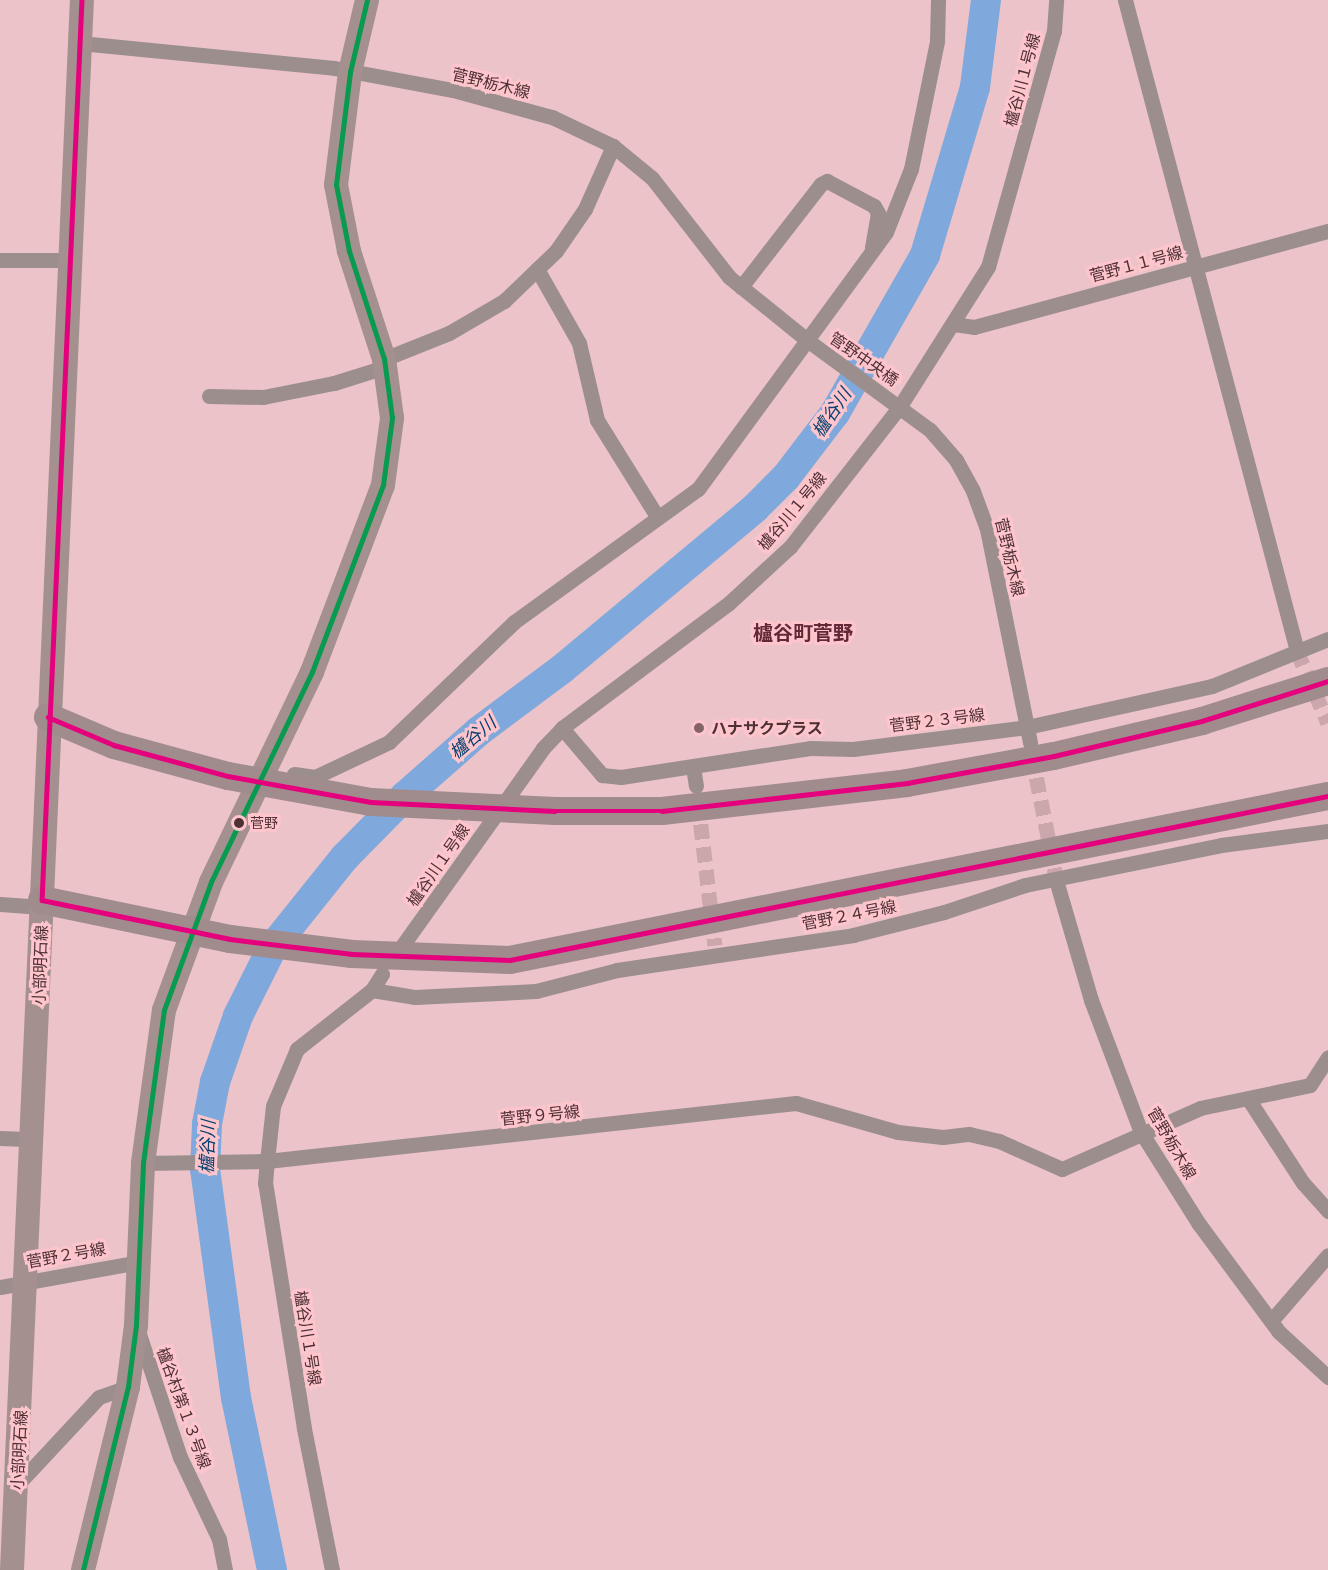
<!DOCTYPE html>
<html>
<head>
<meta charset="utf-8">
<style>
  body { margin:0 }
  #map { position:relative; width:1328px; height:1570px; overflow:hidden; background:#ebc3c9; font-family:"PT Sans Narrow","Noto Sans JP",sans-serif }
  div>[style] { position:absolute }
  .river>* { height:30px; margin:-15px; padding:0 15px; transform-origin:15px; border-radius:15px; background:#7fa8dd }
  .street-tunnel>* { height:15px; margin-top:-7.5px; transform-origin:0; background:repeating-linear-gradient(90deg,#cba6ab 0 15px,transparent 0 23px) }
  .street>* { height:15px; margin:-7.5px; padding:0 7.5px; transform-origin:7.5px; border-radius:7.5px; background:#9b8e8c }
  .primary>* { height:24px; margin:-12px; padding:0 12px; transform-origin:12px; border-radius:12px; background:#a4908e }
  .highway>* { height:28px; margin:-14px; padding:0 14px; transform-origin:14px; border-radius:14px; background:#a08c8d }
  .bus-1>* { height:4.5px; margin:-2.25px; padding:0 2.25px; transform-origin:2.25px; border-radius:2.25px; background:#089a4e }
  .bus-2>* { height:4.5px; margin:-2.25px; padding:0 2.25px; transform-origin:2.25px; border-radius:2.25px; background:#e5007d }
  .dots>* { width:16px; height:16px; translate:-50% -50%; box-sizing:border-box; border:3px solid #ffc5cd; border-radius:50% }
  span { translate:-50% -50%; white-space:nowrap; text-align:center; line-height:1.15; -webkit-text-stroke:6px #ffc5cd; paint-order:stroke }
  .bus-label { font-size:14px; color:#4d3135 }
  .left { translate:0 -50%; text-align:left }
  .street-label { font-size:16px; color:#4d3135 }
  .poi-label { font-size:16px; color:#4d3135; font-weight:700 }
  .water-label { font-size:18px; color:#084270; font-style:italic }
  .quarter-label { font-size:20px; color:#622835; font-weight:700 }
</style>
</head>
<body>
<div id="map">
  <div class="river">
    <i style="left:272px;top:1570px;width:176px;rotate:-101.8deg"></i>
    <i style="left:236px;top:1398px;width:230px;rotate:-97.7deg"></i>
    <i style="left:205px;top:1170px;width:46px;rotate:-87.5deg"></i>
    <i style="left:207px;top:1124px;width:43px;rotate:-79.2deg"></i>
    <i style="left:215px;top:1082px;width:70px;rotate:-70.8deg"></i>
    <i style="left:238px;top:1016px;width:76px;rotate:-63.4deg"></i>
    <i style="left:272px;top:948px;width:117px;rotate:-51.3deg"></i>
    <i style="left:345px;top:857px;width:86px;rotate:-45.5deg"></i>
    <i style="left:405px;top:796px;width:98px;rotate:-41.3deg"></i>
    <i style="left:479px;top:731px;width:104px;rotate:-36.8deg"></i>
    <i style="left:562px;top:669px;width:251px;rotate:-39.8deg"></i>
    <i style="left:755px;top:508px;width:44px;rotate:-45deg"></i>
    <i style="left:786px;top:477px;width:81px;rotate:-52.6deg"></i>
    <i style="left:835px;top:413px;width:182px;rotate:-60.3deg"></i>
    <i style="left:925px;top:255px;width:175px;rotate:-73.4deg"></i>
    <i style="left:975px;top:87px;width:88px;rotate:-82.8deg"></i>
  </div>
  <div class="street-tunnel">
    <i style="left:1297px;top:651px;width:78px;rotate:66.7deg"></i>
    <i style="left:1032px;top:755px;width:135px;rotate:78.9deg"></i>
    <i style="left:698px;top:801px;width:145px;rotate:83.3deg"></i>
  </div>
  <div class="street">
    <i style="left:1125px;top:0;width:673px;rotate:75.2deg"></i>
    <i style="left:80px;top:43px;width:255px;rotate:5.6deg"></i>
    <i style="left:334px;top:68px;width:121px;rotate:10.5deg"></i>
    <i style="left:453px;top:90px;width:103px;rotate:15.3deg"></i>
    <i style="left:552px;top:117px;width:68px;rotate:25.4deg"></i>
    <i style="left:613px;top:146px;width:50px;rotate:39.4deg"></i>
    <i style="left:652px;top:178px;width:125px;rotate:52.1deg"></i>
    <i style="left:729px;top:277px;width:100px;rotate:38.9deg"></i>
    <i style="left:807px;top:340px;width:152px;rotate:36.2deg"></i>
    <i style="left:930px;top:430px;width:40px;rotate:49deg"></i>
    <i style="left:956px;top:460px;width:35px;rotate:61deg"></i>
    <i style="left:973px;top:491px;width:40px;rotate:69.8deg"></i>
    <i style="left:987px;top:529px;width:218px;rotate:78.6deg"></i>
    <i style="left:0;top:260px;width:70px"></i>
    <i style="left:537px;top:269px;width:85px;rotate:60.4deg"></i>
    <i style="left:579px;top:343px;width:79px;rotate:76.8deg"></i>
    <i style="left:597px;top:420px;width:115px;rotate:58.1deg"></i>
    <i style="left:741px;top:287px;width:130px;rotate:-52.2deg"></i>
    <i style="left:821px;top:184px;width:7px;rotate:-27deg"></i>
    <i style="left:827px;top:181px;width:53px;rotate:28deg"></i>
    <i style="left:874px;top:206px;width:8px;rotate:60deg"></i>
    <i style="left:878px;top:213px;width:35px;rotate:100deg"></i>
    <i style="left:953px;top:324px;width:21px;rotate:8deg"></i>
    <i style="left:974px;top:327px;width:367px;rotate:-15.2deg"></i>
    <i style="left:384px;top:359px;width:70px;rotate:-21.8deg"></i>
    <i style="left:449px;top:333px;width:64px;rotate:-30.2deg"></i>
    <i style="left:504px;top:301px;width:72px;rotate:-43.9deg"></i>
    <i style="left:556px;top:251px;width:51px;rotate:-55.4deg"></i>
    <i style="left:585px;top:209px;width:69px;rotate:-66deg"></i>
    <i style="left:209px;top:396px;width:54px;rotate:1.1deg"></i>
    <i style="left:263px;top:397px;width:72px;rotate:-11.2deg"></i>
    <i style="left:334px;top:383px;width:53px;rotate:-17.4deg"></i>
    <i style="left:562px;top:728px;width:62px;rotate:49.6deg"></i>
    <i style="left:602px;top:775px;width:19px;rotate:6deg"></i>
    <i style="left:621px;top:777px;width:191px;rotate:-8.7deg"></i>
    <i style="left:810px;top:748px;width:43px;rotate:1.3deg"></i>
    <i style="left:853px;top:749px;width:175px;rotate:-7.2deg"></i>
    <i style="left:1027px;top:727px;width:189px;rotate:-12.5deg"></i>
    <i style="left:1212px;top:686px;width:125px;rotate:-22.1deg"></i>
    <i style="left:693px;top:767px;width:19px;rotate:81deg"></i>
    <i style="left:294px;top:774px;width:21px;rotate:8deg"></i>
    <i style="left:315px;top:777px;width:82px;rotate:-25.3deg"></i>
    <i style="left:389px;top:742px;width:173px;rotate:-43.8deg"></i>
    <i style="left:514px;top:622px;width:227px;rotate:-35.9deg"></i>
    <i style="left:698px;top:489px;width:318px;rotate:-53.8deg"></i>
    <i style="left:886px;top:232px;width:68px;rotate:-68.4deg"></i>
    <i style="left:911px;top:169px;width:131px;rotate:-78.5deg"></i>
    <i style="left:937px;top:41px;width:41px;rotate:-88.6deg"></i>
    <i style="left:1058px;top:887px;width:118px;rotate:73.7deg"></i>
    <i style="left:1091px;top:1000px;width:141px;rotate:69.3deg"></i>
    <i style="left:1141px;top:1132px;width:109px;rotate:57.8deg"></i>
    <i style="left:1199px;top:1224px;width:134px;rotate:53.5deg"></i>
    <i style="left:1279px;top:1332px;width:67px;rotate:42.6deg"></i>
    <i style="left:0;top:904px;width:42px;rotate:4.1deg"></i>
    <i style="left:402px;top:946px;width:243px;rotate:-54.5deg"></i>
    <i style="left:543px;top:748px;width:28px;rotate:-46deg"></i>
    <i style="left:562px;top:728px;width:209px;rotate:-36.8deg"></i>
    <i style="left:729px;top:603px;width:83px;rotate:-42.6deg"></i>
    <i style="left:790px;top:547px;width:179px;rotate:-52deg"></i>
    <i style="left:900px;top:406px;width:165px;rotate:-57.7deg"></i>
    <i style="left:988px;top:267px;width:245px;rotate:-74.4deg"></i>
    <i style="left:1054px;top:31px;width:31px;rotate:-86deg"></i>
    <i style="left:372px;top:990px;width:44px;rotate:9.2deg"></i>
    <i style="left:415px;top:997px;width:121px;rotate:-2.8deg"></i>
    <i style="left:536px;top:991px;width:84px;rotate:-14.5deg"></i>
    <i style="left:617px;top:970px;width:239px;rotate:-8.4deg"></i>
    <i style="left:853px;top:935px;width:94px;rotate:-14.2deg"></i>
    <i style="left:944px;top:912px;width:85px;rotate:-18.4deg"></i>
    <i style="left:1025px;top:885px;width:200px;rotate:-11.5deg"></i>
    <i style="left:1221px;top:845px;width:108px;rotate:-7.5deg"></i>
    <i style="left:1249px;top:1100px;width:99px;rotate:57deg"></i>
    <i style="left:1303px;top:1183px;width:38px;rotate:48deg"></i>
    <i style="left:0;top:1138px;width:33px;rotate:2deg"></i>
    <i style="left:143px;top:1163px;width:124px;rotate:-0.9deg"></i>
    <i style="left:267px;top:1161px;width:532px;rotate:-6.26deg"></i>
    <i style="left:796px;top:1103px;width:106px;rotate:15.9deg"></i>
    <i style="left:898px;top:1132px;width:45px;rotate:6.3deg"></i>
    <i style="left:943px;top:1137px;width:26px;rotate:-7deg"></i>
    <i style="left:969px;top:1134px;width:31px;rotate:13deg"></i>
    <i style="left:999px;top:1141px;width:69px;rotate:24deg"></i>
    <i style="left:1062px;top:1169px;width:151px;rotate:-23.8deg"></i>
    <i style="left:1200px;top:1108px;width:112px;rotate:-11.8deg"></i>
    <i style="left:1310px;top:1085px;width:33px;rotate:-57deg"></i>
    <i style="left:0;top:1287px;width:141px;rotate:-10.2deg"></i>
    <i style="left:1271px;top:1321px;width:87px;rotate:-49.2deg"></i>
    <i style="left:139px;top:1334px;width:130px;rotate:71.6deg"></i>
    <i style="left:180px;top:1457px;width:91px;rotate:64.6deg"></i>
    <i style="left:219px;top:1539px;width:32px;rotate:79deg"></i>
    <i style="left:17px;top:1485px;width:120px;rotate:-47deg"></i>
    <i style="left:99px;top:1397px;width:31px;rotate:-19deg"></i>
    <i style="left:332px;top:1570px;width:145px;rotate:-101.2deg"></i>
    <i style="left:304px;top:1428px;width:248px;rotate:-99deg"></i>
    <i style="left:265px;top:1183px;width:22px;rotate:-85deg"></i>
    <i style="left:267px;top:1161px;width:55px;rotate:-83.8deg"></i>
    <i style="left:273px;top:1106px;width:62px;rotate:-67.2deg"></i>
    <i style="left:297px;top:1049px;width:95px;rotate:-38.2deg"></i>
    <i style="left:372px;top:990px;width:19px;rotate:-58deg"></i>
  </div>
  <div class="primary">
    <i style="left:12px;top:1570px;width:1572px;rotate:-87.45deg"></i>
    <i style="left:83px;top:1570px;width:188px;rotate:-76.2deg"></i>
    <i style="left:128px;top:1387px;width:63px;rotate:-82.6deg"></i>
    <i style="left:136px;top:1325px;width:162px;rotate:-87.5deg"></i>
    <i style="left:143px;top:1163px;width:154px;rotate:-82.2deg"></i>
    <i style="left:164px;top:1010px;width:136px;rotate:-69.8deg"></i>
    <i style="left:211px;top:882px;width:233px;rotate:-64.3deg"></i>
    <i style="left:312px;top:672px;width:200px;rotate:-69.2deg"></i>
    <i style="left:383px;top:485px;width:68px;rotate:-82.3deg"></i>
    <i style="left:392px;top:418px;width:60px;rotate:-97.7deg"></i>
    <i style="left:384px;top:359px;width:114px;rotate:-108deg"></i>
    <i style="left:349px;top:251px;width:67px;rotate:-101.1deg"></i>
    <i style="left:336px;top:185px;width:114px;rotate:-82.9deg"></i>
    <i style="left:350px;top:72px;width:74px;rotate:-76.7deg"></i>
  </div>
  <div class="highway">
    <i style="left:48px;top:717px;width:72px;rotate:23deg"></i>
    <i style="left:114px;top:745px;width:118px;rotate:15.2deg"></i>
    <i style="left:228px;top:776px;width:145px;rotate:10.3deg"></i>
    <i style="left:371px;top:802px;width:184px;rotate:2.8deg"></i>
    <i style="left:555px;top:811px;width:107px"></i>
    <i style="left:662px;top:811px;width:247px;rotate:-6.5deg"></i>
    <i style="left:907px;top:783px;width:149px;rotate:-10.4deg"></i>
    <i style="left:1054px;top:756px;width:152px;rotate:-13.3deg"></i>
    <i style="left:1202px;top:721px;width:132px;rotate:-17.6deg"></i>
    <i style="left:42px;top:900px;width:192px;rotate:11.7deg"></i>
    <i style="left:230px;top:939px;width:123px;rotate:7deg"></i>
    <i style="left:352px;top:954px;width:158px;rotate:2.2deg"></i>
    <i style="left:510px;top:960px;width:834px;rotate:-11.34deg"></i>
  </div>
  <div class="bus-1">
    <i style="left:83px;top:1570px;width:188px;rotate:-76.2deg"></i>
    <i style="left:128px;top:1387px;width:63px;rotate:-82.6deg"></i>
    <i style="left:136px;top:1325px;width:162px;rotate:-87.5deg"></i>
    <i style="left:143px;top:1163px;width:154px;rotate:-82.2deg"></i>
    <i style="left:164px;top:1010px;width:136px;rotate:-69.8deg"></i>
    <i style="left:211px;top:882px;width:233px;rotate:-64.3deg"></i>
    <i style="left:312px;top:672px;width:200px;rotate:-69.2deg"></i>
    <i style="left:383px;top:485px;width:68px;rotate:-82.3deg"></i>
    <i style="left:392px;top:418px;width:60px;rotate:-97.7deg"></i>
    <i style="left:384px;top:359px;width:114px;rotate:-108deg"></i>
    <i style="left:349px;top:251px;width:67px;rotate:-101.1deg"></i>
    <i style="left:336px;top:185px;width:114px;rotate:-82.9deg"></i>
    <i style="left:350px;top:72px;width:74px;rotate:-76.7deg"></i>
  </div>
  <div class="bus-2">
    <i style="left:82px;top:0;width:901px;rotate:92.54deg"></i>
    <i style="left:42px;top:900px;width:192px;rotate:11.7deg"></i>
    <i style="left:230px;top:939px;width:123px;rotate:7deg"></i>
    <i style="left:352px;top:954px;width:158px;rotate:2.2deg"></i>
    <i style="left:510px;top:960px;width:834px;rotate:-11.34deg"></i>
    <i style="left:48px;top:717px;width:72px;rotate:23deg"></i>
    <i style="left:114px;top:745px;width:118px;rotate:15.2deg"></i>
    <i style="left:228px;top:776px;width:145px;rotate:10.3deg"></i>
    <i style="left:371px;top:802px;width:184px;rotate:2.8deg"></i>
    <i style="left:555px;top:811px;width:107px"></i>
    <i style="left:662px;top:811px;width:247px;rotate:-6.5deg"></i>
    <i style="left:907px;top:783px;width:149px;rotate:-10.4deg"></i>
    <i style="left:1054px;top:756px;width:152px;rotate:-13.3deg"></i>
    <i style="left:1202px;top:721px;width:132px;rotate:-17.6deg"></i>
  </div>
  <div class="dots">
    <i style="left:699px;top:728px;background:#846469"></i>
    <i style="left:239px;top:823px;background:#4d3135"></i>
  </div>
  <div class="bus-label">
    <span class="left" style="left:250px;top:823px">菅野</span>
  </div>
  <div class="street-label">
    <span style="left:1022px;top:80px;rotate:-75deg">櫨谷川１号線</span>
    <span style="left:491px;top:83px;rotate:14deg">菅野栃木線</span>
    <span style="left:1136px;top:264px;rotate:-15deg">菅野１１号線</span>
    <span style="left:864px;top:359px;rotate:35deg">管野中央橋</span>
    <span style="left:792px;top:511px;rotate:-50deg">櫨谷川１号線</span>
    <span style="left:1010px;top:557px;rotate:77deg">菅野栃木線</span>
    <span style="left:937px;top:720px;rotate:-7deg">菅野２３号線</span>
    <span style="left:438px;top:865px;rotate:-55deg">櫨谷川１号線</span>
    <span style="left:849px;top:915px;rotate:-11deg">菅野２４号線</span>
    <span style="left:40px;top:965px;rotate:-88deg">小部明石線</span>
    <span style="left:540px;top:1115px;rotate:-6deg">菅野９号線</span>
    <span style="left:1172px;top:1143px;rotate:60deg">菅野栃木線</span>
    <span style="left:66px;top:1255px;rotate:-10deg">菅野２号線</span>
    <span style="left:308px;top:1338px;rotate:81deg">櫨谷川１号線</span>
    <span style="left:184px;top:1408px;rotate:70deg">櫨谷村第１３号線</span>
    <span style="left:19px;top:1450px;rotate:-87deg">小部明石線</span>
  </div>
  <div class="poi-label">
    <span class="left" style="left:711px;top:728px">ハナサクプラス</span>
  </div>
  <div class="water-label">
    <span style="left:832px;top:413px;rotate:-56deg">櫨谷川</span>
    <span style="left:473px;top:738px;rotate:-40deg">櫨谷川</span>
    <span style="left:208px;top:1147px;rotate:-88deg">櫨谷川</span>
  </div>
  <div class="quarter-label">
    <span style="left:803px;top:633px">櫨谷町菅野</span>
  </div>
</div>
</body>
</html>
